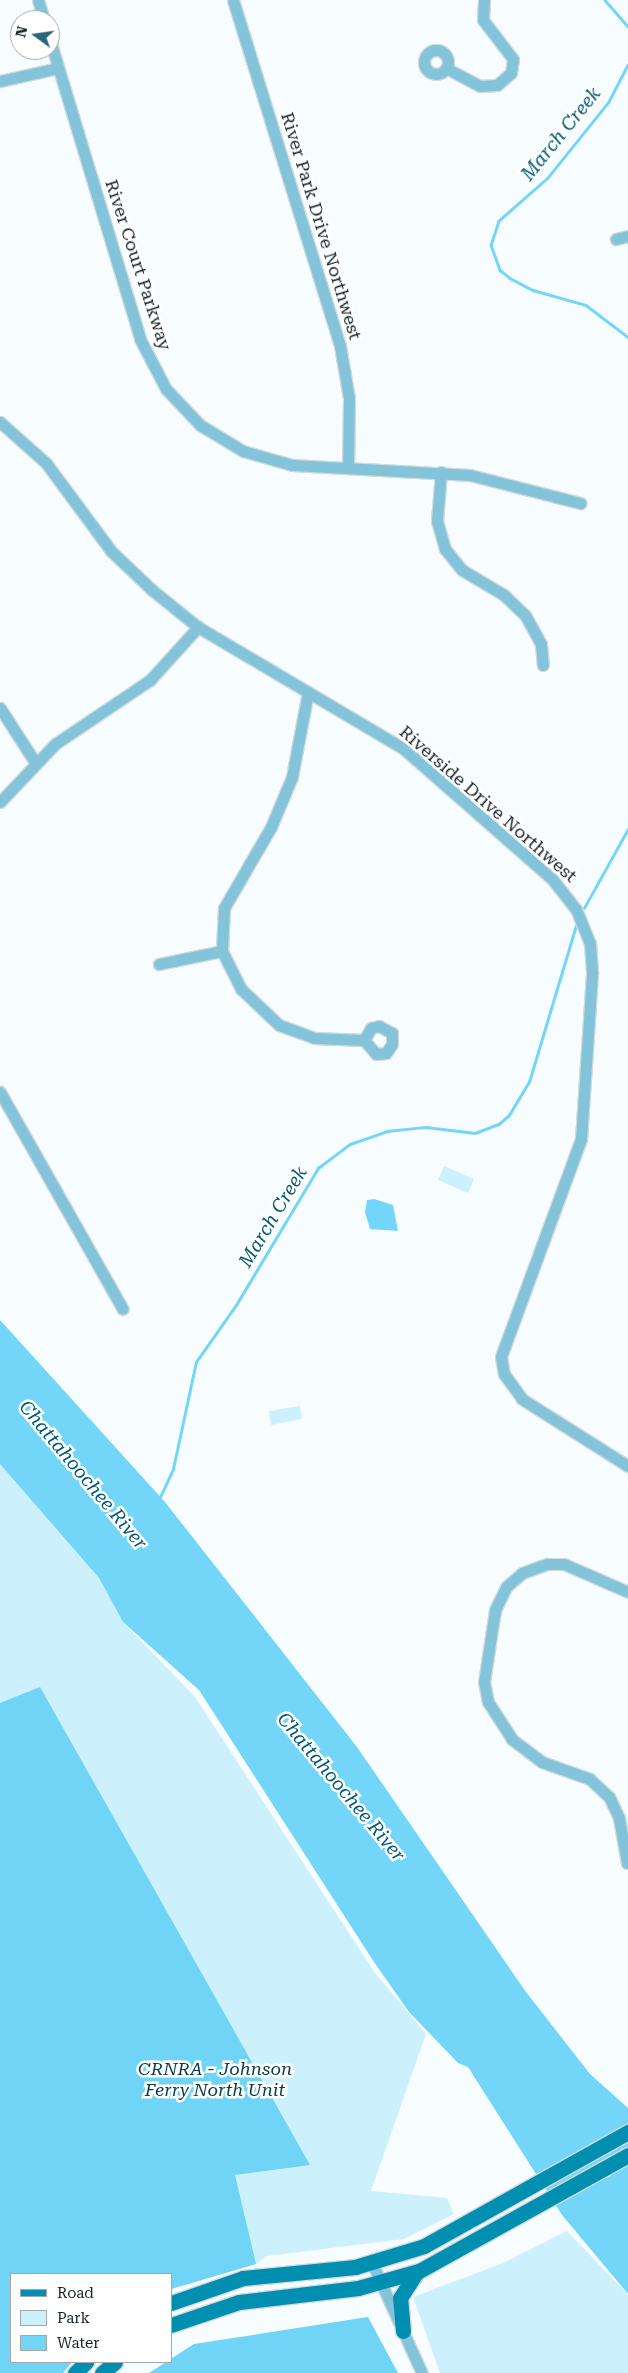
<!DOCTYPE html>
<html>
<head>
<meta charset="utf-8">
<style>
  body { margin:0 }
  #map { position:relative; width:628px; height:2373px; overflow:hidden; background:#f7fdff; font-family:"Roboto Serif",serif }
  div>[style] { position:absolute }
  .green>* { inset:0; background:#cdf0fd }
  .forest>* { inset:0; background:#70d4f6 }
  .water>* { inset:0; background:#73d6f8 }
  .stream>* { height:2.5px; margin:-1.25px; padding:0 1.25px; transform-origin:1.25px; border-radius:1.25px; background:#73d6f8 }
  .roads { filter:drop-shadow(1px 0 #d3dadc) drop-shadow(-1px 0 #d3dadc) drop-shadow(0 1px #d3dadc) drop-shadow(0 -1px #d3dadc) }
  .minor>* { height:11px; margin:-5.5px; padding:0 5.5px; transform-origin:5.5px; border-radius:5.5px; background:#83c4db }
  .minor>.ring { margin:-5.5px; padding:0; box-sizing:content-box; background:none; border:11px solid #83c4db; border-radius:50% }
  .major>* { height:15px; margin:-7.5px; padding:0 7.5px; transform-origin:7.5px; border-radius:7.5px; background:#018fb1 }
  span { translate:-50% -50%; white-space:nowrap; text-align:center; line-height:1.15; -webkit-text-stroke:5px #fff; paint-order:stroke }
  .street-label { font-size:18px; color:#172226 }
  .park-label { font-size:18px; color:#0b3a48; font-style:italic }
  .water-label { font-size:19px; color:#00596f; font-style:italic }
  .legend { position:absolute; left:10px; top:2273px; width:162px; height:90px; box-sizing:border-box; background:#fff; border:1px solid #a2a7a8; margin:0; padding:6px 9px; list-style:none; font-size:15px; color:#172226 }
  .legend li { display:flex; align-items:center; gap:10px; height:25px }
  .legend b { width:25px; border:1px solid #a2a7a8 }
  .north { position:absolute; left:10px; top:10px; width:50px; height:50px; box-sizing:border-box; background:#fff; border:1px solid #a2a7a8; border-radius:50%; rotate:284deg; font-size:14px; font-weight:700; line-height:20px; text-align:center; color:#172226 }
  .north::after { content:''; display:block; margin:auto; width:18px; height:22px; background:#27677b; clip-path:polygon(50% 0,100% 100%,50% 72%,0 100%) }
</style>
</head>
<body>
<div id="map">
  <div class="green">
    <i style="clip-path:polygon(444px 1166px,474px 1179px,468px 1193px,438px 1180px)"></i>
    <i style="clip-path:polygon(300px 1406px,302px 1419px,271px 1425px,269px 1411px)"></i>
    <i style="clip-path:polygon(0 1464px,99px 1578px,123px 1622px,195px 1697px,375px 1973px,426px 2034px,371px 2191px,447px 2198px,454px 2214px,404px 2239px,267px 2256px,256px 2264px,171px 2289px,171px 2274px,11px 2274px,11px 2362px,72px 2362px,63px 2373px,0 2373px,12px 1701px,0 1703px)"></i>
    <i style="clip-path:polygon(567px 2231px,628px 2295px,628px 2373px,440px 2373px,413px 2297px,503px 2263px)"></i>
  </div>
  <div class="forest">
    <i style="clip-path:polygon(40px 1687px,310px 2165px,235px 2175px,256px 2264px,171px 2289px,171px 2274px,11px 2274px,11px 2362px,72px 2362px,63px 2373px,0 2373px,0 1703px)"></i>
    <i style="clip-path:polygon(368px 2317px,398px 2373px,149px 2373px,194px 2344px)"></i>
  </div>
  <div class="water">
    <i style="clip-path:polygon(374px 1199px,393px 1205px,398px 1231px,370px 1229px,365px 1212px,367px 1200px)"></i>
    <i style="clip-path:polygon(0 1320px,165px 1502px,357px 1747px,526px 1992px,590px 2074px,628px 2108px,628px 2294px,562px 2215px,468px 2067px,458px 2063px,409px 2012px,374px 1962px,199px 1690px,123px 1622px,99px 1578px,0 1464px)"></i>
  </div>
  <div class="stream">
    <i style="left:605px;top:0;width:35px;rotate:49deg"></i>
    <i style="left:628px;top:65px;width:42px;rotate:117.2deg"></i>
    <i style="left:609px;top:102px;width:97px;rotate:128.8deg"></i>
    <i style="left:548px;top:178px;width:65px;rotate:138.7deg"></i>
    <i style="left:499px;top:221px;width:25px;rotate:108deg"></i>
    <i style="left:491px;top:245px;width:27px;rotate:70deg"></i>
    <i style="left:500px;top:270px;width:13px;rotate:39deg"></i>
    <i style="left:510px;top:278px;width:26px;rotate:28deg"></i>
    <i style="left:533px;top:290px;width:55px;rotate:15.8deg"></i>
    <i style="left:586px;top:305px;width:53px;rotate:37.3deg"></i>
    <i style="left:584px;top:908px;width:90px;rotate:-60.9deg"></i>
    <i style="left:160px;top:1497px;width:31px;rotate:-65deg"></i>
    <i style="left:173px;top:1469px;width:109px;rotate:-77.9deg"></i>
    <i style="left:196px;top:1362px;width:70px;rotate:-54.9deg"></i>
    <i style="left:236px;top:1305px;width:160px;rotate:-59.1deg"></i>
    <i style="left:318px;top:1168px;width:40px;rotate:-37deg"></i>
    <i style="left:350px;top:1144px;width:39px;rotate:-19deg"></i>
    <i style="left:387px;top:1131px;width:39px;rotate:-6deg"></i>
    <i style="left:426px;top:1127px;width:49px;rotate:7deg"></i>
    <i style="left:475px;top:1133px;width:26px;rotate:-21deg"></i>
    <i style="left:499px;top:1124px;width:13px;rotate:-42deg"></i>
    <i style="left:509px;top:1115px;width:39px;rotate:-59deg"></i>
    <i style="left:529px;top:1082px;width:164px;rotate:-73.3deg"></i>
  </div>
  <div class="roads">
    <div class="minor">
      <i style="left:38px;top:0;width:21px;rotate:73deg"></i>
      <i style="left:233px;top:0;width:362px;rotate:72.8deg"></i>
      <i style="left:340px;top:346px;width:53px;rotate:80.2deg"></i>
      <i style="left:349px;top:398px;width:69px;rotate:90.8deg"></i>
      <i style="left:50px;top:40px;width:312px;rotate:73.2deg"></i>
      <i style="left:140px;top:339px;width:56px;rotate:62.5deg"></i>
      <i style="left:166px;top:389px;width:50px;rotate:46.6deg"></i>
      <i style="left:200px;top:425px;width:50px;rotate:31.2deg"></i>
      <i style="left:243px;top:451px;width:51px;rotate:15.9deg"></i>
      <i style="left:292px;top:465px;width:178px;rotate:3.2deg"></i>
      <i style="left:470px;top:475px;width:114px;rotate:14.3deg"></i>
      <i class="ring" style="left:424px;top:50px;width:13px;height:13px"></i>
      <i style="left:446px;top:68px;width:38px;rotate:28deg"></i>
      <i style="left:480px;top:86px;width:17px;rotate:-3deg"></i>
      <i style="left:497px;top:85px;width:18px;rotate:-41deg"></i>
      <i style="left:511px;top:73px;width:14px;rotate:-82deg"></i>
      <i style="left:513px;top:59px;width:49px;rotate:-127.6deg"></i>
      <i style="left:483px;top:20px;width:20px;rotate:-87deg"></i>
      <i style="left:0;top:81px;width:59px;rotate:-12.6deg"></i>
      <i style="left:616px;top:239px;width:12px;rotate:-14deg"></i>
      <i style="left:0;top:422px;width:62px;rotate:41.7deg"></i>
      <i style="left:46px;top:463px;width:109px;rotate:53.5deg"></i>
      <i style="left:111px;top:551px;width:57px;rotate:43.6deg"></i>
      <i style="left:152px;top:590px;width:59px;rotate:38.8deg"></i>
      <i style="left:198px;top:627px;width:239px;rotate:30.6deg"></i>
      <i style="left:404px;top:749px;width:198px;rotate:41.3deg"></i>
      <i style="left:553px;top:880px;width:37px;rotate:52deg"></i>
      <i style="left:576px;top:909px;width:37px;rotate:68deg"></i>
      <i style="left:590px;top:943px;width:31px;rotate:86deg"></i>
      <i style="left:592px;top:974px;width:165px;rotate:93.8deg"></i>
      <i style="left:581px;top:1139px;width:232px;rotate:110.2deg"></i>
      <i style="left:501px;top:1357px;width:17px;rotate:80deg"></i>
      <i style="left:504px;top:1374px;width:31px;rotate:54deg"></i>
      <i style="left:522px;top:1399px;width:125px;rotate:32.3deg"></i>
      <i style="left:441px;top:472px;width:49px;rotate:94.7deg"></i>
      <i style="left:437px;top:521px;width:29px;rotate:74deg"></i>
      <i style="left:445px;top:549px;width:27px;rotate:51deg"></i>
      <i style="left:462px;top:570px;width:49px;rotate:30.8deg"></i>
      <i style="left:504px;top:595px;width:29px;rotate:44deg"></i>
      <i style="left:525px;top:615px;width:33px;rotate:61deg"></i>
      <i style="left:541px;top:644px;width:21px;rotate:85deg"></i>
      <i style="left:308px;top:692px;width:86px;rotate:100.7deg"></i>
      <i style="left:292px;top:777px;width:54px;rotate:112.8deg"></i>
      <i style="left:271px;top:827px;width:94px;rotate:120.1deg"></i>
      <i style="left:224px;top:908px;width:43px;rotate:92.7deg"></i>
      <i style="left:222px;top:951px;width:42px;rotate:63.4deg"></i>
      <i style="left:241px;top:989px;width:52px;rotate:43.5deg"></i>
      <i style="left:279px;top:1025px;width:37px;rotate:20deg"></i>
      <i style="left:314px;top:1038px;width:50px;rotate:2.3deg"></i>
      <i style="left:364px;top:1040px;width:18px;rotate:49deg"></i>
      <i style="left:376px;top:1054px;width:10px;rotate:-6deg"></i>
      <i style="left:386px;top:1053px;width:11px;rotate:-56deg"></i>
      <i style="left:392px;top:1044px;width:11px;rotate:-90deg"></i>
      <i style="left:392px;top:1033px;width:15px;rotate:-152deg"></i>
      <i style="left:379px;top:1026px;width:8px;rotate:166deg"></i>
      <i style="left:371px;top:1028px;width:14px;rotate:120deg"></i>
      <i style="left:0;top:708px;width:64px;rotate:57.1deg"></i>
      <i style="left:0;top:802px;width:80px;rotate:-46.5deg"></i>
      <i style="left:55px;top:744px;width:115px;rotate:-34deg"></i>
      <i style="left:150px;top:680px;width:72px;rotate:-47.8deg"></i>
      <i style="left:159px;top:964px;width:64px;rotate:-11.7deg"></i>
      <i style="left:0;top:1092px;width:249px;rotate:60.5deg"></i>
      <i style="left:627px;top:1863px;width:46px;rotate:-100.1deg"></i>
      <i style="left:619px;top:1818px;width:23px;rotate:-115deg"></i>
      <i style="left:609px;top:1797px;width:26px;rotate:-137deg"></i>
      <i style="left:590px;top:1779px;width:51px;rotate:-160.5deg"></i>
      <i style="left:542px;top:1762px;width:38px;rotate:-143deg"></i>
      <i style="left:512px;top:1739px;width:44px;rotate:-123deg"></i>
      <i style="left:488px;top:1702px;width:20px;rotate:-101deg"></i>
      <i style="left:484px;top:1682px;width:73px;rotate:-81.3deg"></i>
      <i style="left:495px;top:1610px;width:25px;rotate:-64deg"></i>
      <i style="left:506px;top:1587px;width:21px;rotate:-41deg"></i>
      <i style="left:522px;top:1573px;width:27px;rotate:-20deg"></i>
      <i style="left:547px;top:1564px;width:17px"></i>
      <i style="left:564px;top:1564px;width:70px;rotate:23.6deg"></i>
      <i style="left:372px;top:2263px;width:121px;rotate:65.6deg"></i>
    </div>
    <div class="major">
      <i style="left:171px;top:2303px;width:76px;rotate:-19.1deg"></i>
      <i style="left:243px;top:2278px;width:113px;rotate:-5.6deg"></i>
      <i style="left:355px;top:2267px;width:72px;rotate:-16.9deg"></i>
      <i style="left:424px;top:2246px;width:234px;rotate:-29.2deg"></i>
      <i style="left:171px;top:2325px;width:72px;rotate:-18.7deg"></i>
      <i style="left:239px;top:2302px;width:120px;rotate:-6.7deg"></i>
      <i style="left:358px;top:2288px;width:63px;rotate:-15.6deg"></i>
      <i style="left:419px;top:2271px;width:239px;rotate:-29deg"></i>
      <i style="left:403px;top:2331px;width:33px;rotate:-95deg"></i>
      <i style="left:400px;top:2298px;width:31px;rotate:-57deg"></i>
      <i style="left:75px;top:2373px;width:16px;rotate:-45deg"></i>
      <i style="left:102px;top:2373px;width:17px;rotate:-40deg"></i>
    </div>
  </div>
  <div class="street-label">
    <span style="left:321px;top:226px;rotate:73deg">River Park Drive Northwest</span>
    <span style="left:138px;top:265px;rotate:72deg">River Court Parkway</span>
    <span style="left:488px;top:804px;rotate:41deg">Riverside Drive Northwest</span>
  </div>
  <div class="park-label">
    <span style="left:215px;top:2080px">CRNRA - Johnson<br>Ferry North Unit</span>
  </div>
  <div class="water-label">
    <span style="left:561px;top:134px;rotate:-51deg">March Creek</span>
    <span style="left:273px;top:1217px;rotate:-59deg">March Creek</span>
    <span style="left:83px;top:1475px;rotate:50deg">Chattahoochee River</span>
    <span style="left:341px;top:1787px;rotate:50deg">Chattahoochee River</span>
  </div>
  <ul class="legend">
  <li><b style="height:6px;background:#018fb1"></b>Road</li>
  <li><b style="height:14px;background:#cdf0fd"></b>Park</li>
  <li><b style="height:14px;background:#73d6f8"></b>Water</li>
  </ul>
  <div class="north">N</div>
</div>
</body>
</html>
